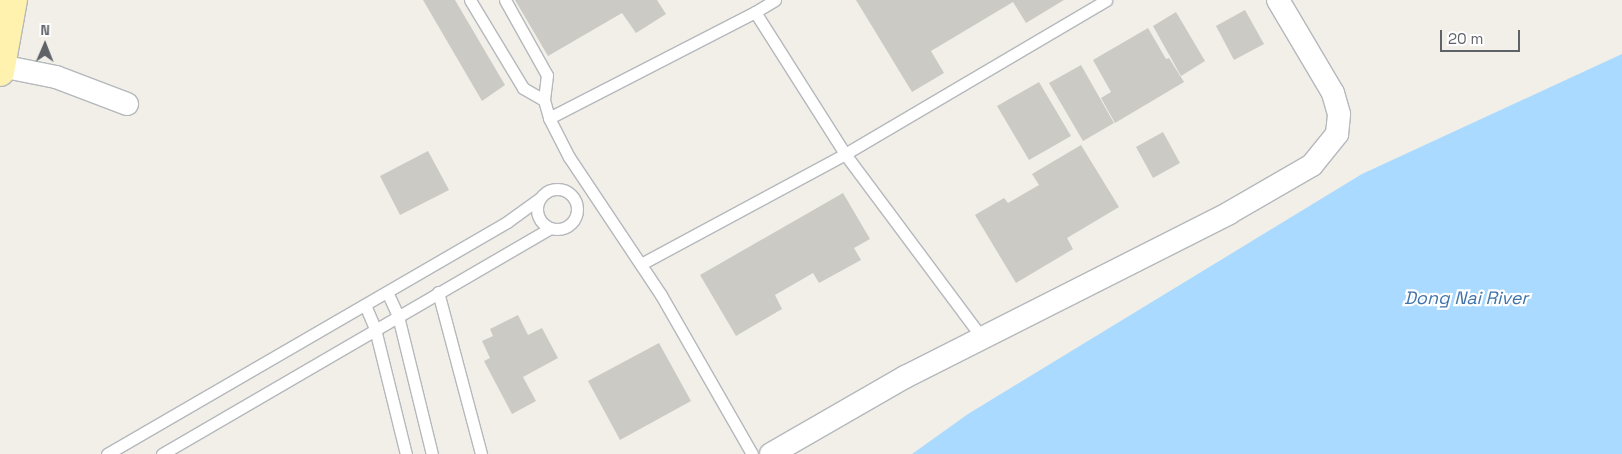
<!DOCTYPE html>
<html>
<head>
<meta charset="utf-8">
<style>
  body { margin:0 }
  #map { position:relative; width:1622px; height:454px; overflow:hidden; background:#f1efe8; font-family:"Space Grotesk",sans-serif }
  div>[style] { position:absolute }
  .water>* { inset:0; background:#aadaff }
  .building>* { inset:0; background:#cccac5 }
  .roads { filter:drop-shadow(1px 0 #b5b8bc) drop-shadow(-1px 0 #b5b8bc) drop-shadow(0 1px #b5b8bc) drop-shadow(0 -1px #b5b8bc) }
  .lane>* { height:11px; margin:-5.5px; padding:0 5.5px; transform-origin:5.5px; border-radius:5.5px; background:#fff }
  .lane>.ring { margin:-5.5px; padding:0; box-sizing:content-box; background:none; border:11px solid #fff; border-radius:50% }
  .street>* { height:22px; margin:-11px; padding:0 11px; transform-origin:11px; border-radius:11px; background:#fff }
  .primary>* { height:28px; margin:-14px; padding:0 14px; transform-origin:14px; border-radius:14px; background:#fff2af }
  span { translate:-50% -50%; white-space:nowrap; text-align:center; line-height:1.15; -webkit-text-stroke:4.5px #fff; paint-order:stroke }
  .water-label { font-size:18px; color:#4174aa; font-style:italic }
  .north { position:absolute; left:20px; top:20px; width:50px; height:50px; -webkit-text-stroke:4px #fff; paint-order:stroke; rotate:1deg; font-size:14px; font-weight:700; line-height:20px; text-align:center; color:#5f6368 }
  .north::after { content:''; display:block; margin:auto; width:18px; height:22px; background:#5f6368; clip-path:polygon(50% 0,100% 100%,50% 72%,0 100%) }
  .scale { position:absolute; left:1440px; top:30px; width:80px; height:22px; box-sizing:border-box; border:2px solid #5f6368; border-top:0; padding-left:6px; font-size:15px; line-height:18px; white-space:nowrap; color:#5f6368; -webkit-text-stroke:4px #fff; paint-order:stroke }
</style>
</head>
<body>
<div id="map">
  <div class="water">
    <i style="clip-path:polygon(1622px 54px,1622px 454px,912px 454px,968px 414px,1362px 174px)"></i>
  </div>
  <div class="building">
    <i style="clip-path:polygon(423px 0,455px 0,505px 85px,482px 101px)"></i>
    <i style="clip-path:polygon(515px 0,657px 0,666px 14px,636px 33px,622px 13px,548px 56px)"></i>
    <i style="clip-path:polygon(856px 0,1064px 0,1026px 23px,1013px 2px,931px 51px,944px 73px,912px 92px)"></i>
    <i style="clip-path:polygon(1245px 10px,1264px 44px,1234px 60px,1216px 26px)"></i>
    <i style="clip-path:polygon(1176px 12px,1205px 61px,1181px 76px,1153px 26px)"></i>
    <i style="clip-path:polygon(1148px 28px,1166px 59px,1169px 58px,1184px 82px,1115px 123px,1101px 98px,1111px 92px,1093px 60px)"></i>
    <i style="clip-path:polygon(1081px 65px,1114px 123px,1083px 141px,1049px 83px)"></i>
    <i style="clip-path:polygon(1039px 82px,1071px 136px,1029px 160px,997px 106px)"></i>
    <i style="clip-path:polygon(1163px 132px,1180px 163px,1153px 178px,1136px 147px)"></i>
    <i style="clip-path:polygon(1081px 145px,1119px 207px,1067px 238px,1073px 249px,1016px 283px,975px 215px,1004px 198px,1008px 203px,1039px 185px,1032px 174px)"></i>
    <i style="clip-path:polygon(428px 151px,449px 190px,400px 215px,380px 176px)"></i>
    <i style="clip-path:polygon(843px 193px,870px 239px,854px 248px,861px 260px,819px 283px,813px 273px,775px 295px,782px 309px,736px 336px,700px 275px)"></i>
    <i style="clip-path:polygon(518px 315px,528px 335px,542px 328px,558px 358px,523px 377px,536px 401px,512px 414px,484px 361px,490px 358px,482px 341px,493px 336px,490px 329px)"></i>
    <i style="clip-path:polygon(659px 343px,691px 401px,620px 440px,588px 381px)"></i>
  </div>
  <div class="roads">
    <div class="lane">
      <i style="left:470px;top:0;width:103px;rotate:58.9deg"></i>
      <i style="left:523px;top:88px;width:24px;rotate:30deg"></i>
      <i style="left:505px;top:0;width:86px;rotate:60.8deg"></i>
      <i style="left:547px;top:75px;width:25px;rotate:97deg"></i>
      <i style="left:544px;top:100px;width:19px;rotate:74deg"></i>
      <i style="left:549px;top:118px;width:44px;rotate:62.9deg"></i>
      <i style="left:569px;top:157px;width:166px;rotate:56.3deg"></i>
      <i style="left:661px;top:295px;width:183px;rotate:60.2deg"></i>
      <i style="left:775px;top:0;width:23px;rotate:149deg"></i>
      <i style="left:755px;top:12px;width:168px;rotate:57.6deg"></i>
      <i style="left:845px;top:154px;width:229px;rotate:53.3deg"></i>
      <i style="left:549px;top:118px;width:232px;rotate:-27.2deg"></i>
      <i class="ring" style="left:537px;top:189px;width:29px;height:29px"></i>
      <i style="left:641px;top:264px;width:232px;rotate:-28.3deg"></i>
      <i style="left:845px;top:154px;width:303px;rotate:-30.5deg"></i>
      <i style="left:387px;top:292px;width:26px;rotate:65deg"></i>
      <i style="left:398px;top:316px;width:142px;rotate:76.2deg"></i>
      <i style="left:438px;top:292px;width:168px;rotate:75.1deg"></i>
      <i style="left:365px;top:305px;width:26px;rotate:67deg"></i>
      <i style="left:375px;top:329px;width:129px;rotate:76.1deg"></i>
      <i style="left:107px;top:454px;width:462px;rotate:-30.1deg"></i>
      <i style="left:507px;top:222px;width:39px;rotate:-36deg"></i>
      <i style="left:162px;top:454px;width:449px;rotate:-30.2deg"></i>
    </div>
    <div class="street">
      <i style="left:1px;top:66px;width:56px;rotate:11.3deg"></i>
      <i style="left:56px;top:77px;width:76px;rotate:20.8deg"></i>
      <i style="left:771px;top:454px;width:155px;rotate:-29.9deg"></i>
      <i style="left:905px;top:377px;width:363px;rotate:-26.8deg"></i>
      <i style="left:1229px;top:213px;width:96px;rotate:-30deg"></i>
      <i style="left:1312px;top:165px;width:40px;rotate:-51deg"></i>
      <i style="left:1337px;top:134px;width:20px;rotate:-84deg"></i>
      <i style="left:1339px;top:114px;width:22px;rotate:-106deg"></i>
      <i style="left:1333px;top:93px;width:108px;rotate:-120.6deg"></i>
    </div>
    <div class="primary">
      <i style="left:0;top:72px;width:73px;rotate:-79.8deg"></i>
    </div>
  </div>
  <div class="water-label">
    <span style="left:1466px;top:298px">Dong Nai River</span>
  </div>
  <div class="north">N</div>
  <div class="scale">20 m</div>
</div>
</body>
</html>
